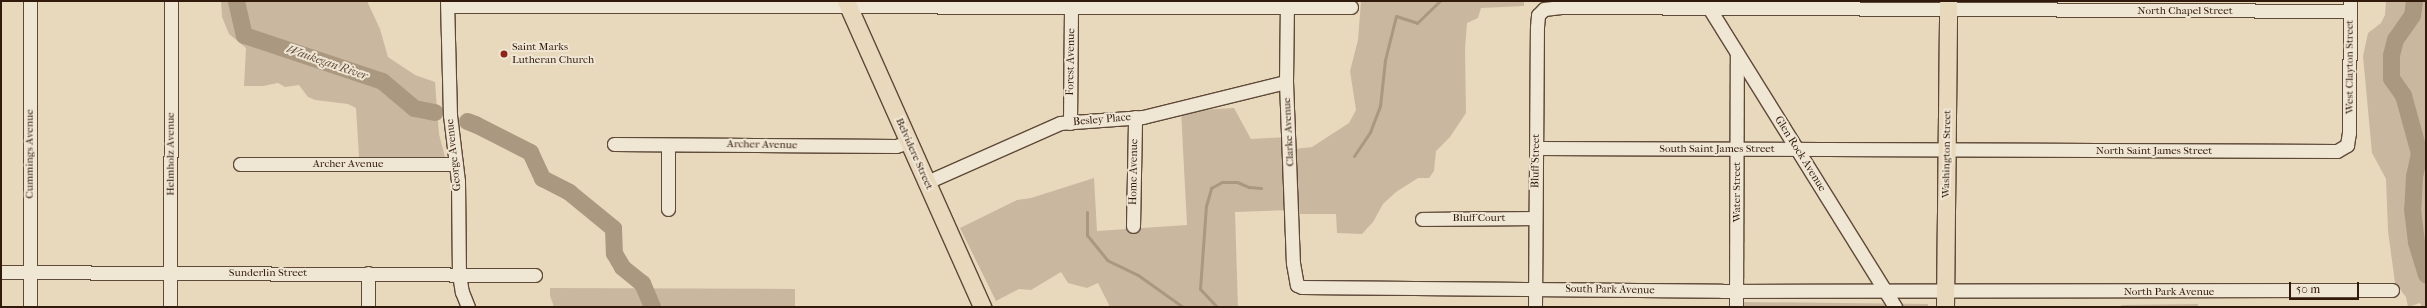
<!DOCTYPE html>
<html>
<head>
<meta charset="utf-8">
<style>
  body { margin:0 }
  #map { position:relative; width:2427px; height:308px; overflow:hidden; background:#e8d9bd; font-family:"IM FELL French Canon",serif }
  div>[style] { position:absolute }
  .green>* { inset:0; background:#c9b89f }
  .stream>* { height:3px; margin:-1.5px; padding:0 1.5px; transform-origin:1.5px; border-radius:1.5px; background:#aa9880 }
  .river>* { height:17px; margin:-8.5px; padding:0 8.5px; transform-origin:8.5px; border-radius:8.5px; background:#aa9880 }
  .roads { filter:drop-shadow(1px 0 #5f4938) drop-shadow(-1px 0 #5f4938) drop-shadow(0 1px #5f4938) drop-shadow(0 -1px #5f4938) }
  .minor>* { height:13px; margin:-6.5px; padding:0 6.5px; transform-origin:6.5px; border-radius:6.5px; background:#f0e6d4 }
  .major>* { height:17px; margin:-8.5px; padding:0 8.5px; transform-origin:8.5px; border-radius:8.5px; background:#e8d9bd }
  .dots>* { width:11px; height:11px; translate:-50% -50%; box-sizing:border-box; border:2px solid #f0e6d4; border-radius:50% }
  span { translate:-50% -50%; white-space:nowrap; text-align:center; line-height:1.15; -webkit-text-stroke:4px #f0e6d4; paint-order:stroke }
  .street-label { font-size:11px; color:#31190b }
  .poi-label { font-size:11px; color:#31190b }
  .left { translate:0 -50%; text-align:left }
  .water-label { font-size:12px; color:#614c3a; font-style:italic }
  .frame { position:absolute; inset:0; border:2px solid #31190b; pointer-events:none }
  .scale { position:absolute; left:2289px; top:282px; width:70px; height:18px; box-sizing:border-box; border:2px solid #31190b; border-top:0; padding-left:5px; font-size:12px; line-height:14px; white-space:nowrap; color:#31190b; -webkit-text-stroke:3px #f0e6d4; paint-order:stroke }
</style>
</head>
<body>
<div id="map">
  <div class="green">
    <i style="clip-path:polygon(221px 1px,367px 1px,380px 29px,388px 57px,415px 75px,435px 82px,439px 134px,445px 157px,359px 157px,356px 108px,348px 104px,315px 100px,308px 97px,299px 85px,285px 87px,278px 83px,263px 86px,244px 86px,246px 48px,229px 34px,222px 17px)"></i>
    <i style="clip-path:polygon(1361px 1px,1524px 1px,1524px 6px,1481px 8px,1478px 18px,1467px 23px,1465px 49px,1466px 113px,1450px 137px,1436px 151px,1434px 171px,1429px 178px,1418px 178px,1396px 192px,1383px 204px,1373px 222px,1362px 234px,1337px 233px,1336px 214px,1298px 214px,1295px 149px,1312px 147px,1349px 123px,1356px 110px,1350px 71px,1358px 40px)"></i>
    <i style="clip-path:polygon(2386px 1px,2426px 1px,2426px 307px,2422px 307px,2420px 303px,2408px 307px,2406px 297px,2395px 283px,2388px 231px,2386px 179px,2372px 153px,2363px 56px,2368px 33px,2381px 23px,2385px 15px)"></i>
    <i style="clip-path:polygon(1234px 108px,1251px 139px,1287px 137px,1289px 210px,1235px 212px,1238px 307px,1110px 307px,1098px 283px,1087px 288px,1068px 283px,1061px 272px,1031px 290px,1019px 289px,996px 301px,960px 228px,1017px 200px,1031px 198px,1094px 178px,1097px 231px,1187px 225px,1181px 111px)"></i>
    <i style="clip-path:polygon(550px 288px,795px 289px,795px 307px,554px 307px,550px 296px)"></i>
    <i style="clip-path:polygon(1744px 302px,1928px 304px,1928px 307px,1744px 307px)"></i>
    <i style="clip-path:polygon(2198px 304px,2198px 307px,2121px 307px,2121px 305px)"></i>
  </div>
  <div class="stream">
    <i style="left:1354px;top:156px;width:29px;rotate:-56deg"></i>
    <i style="left:1370px;top:132px;width:28px;rotate:-69deg"></i>
    <i style="left:1380px;top:106px;width:46px;rotate:-83.8deg"></i>
    <i style="left:1385px;top:60px;width:45px;rotate:-76deg"></i>
    <i style="left:1396px;top:16px;width:22px;rotate:18deg"></i>
    <i style="left:1417px;top:23px;width:32px;rotate:-44deg"></i>
    <i style="left:1087px;top:212px;width:23px;rotate:90deg"></i>
    <i style="left:1087px;top:235px;width:32px;rotate:51deg"></i>
    <i style="left:1107px;top:260px;width:34px;rotate:26deg"></i>
    <i style="left:1138px;top:275px;width:55px;rotate:35.4deg"></i>
    <i style="left:1217px;top:307px;width:25px;rotate:-133deg"></i>
    <i style="left:1200px;top:289px;width:83px;rotate:-85.9deg"></i>
    <i style="left:1206px;top:206px;width:19px;rotate:-74deg"></i>
    <i style="left:1211px;top:188px;width:13px;rotate:-29deg"></i>
    <i style="left:1222px;top:182px;width:15px"></i>
    <i style="left:1237px;top:182px;width:13px;rotate:23deg"></i>
    <i style="left:1249px;top:187px;width:12px;rotate:5deg"></i>
  </div>
  <div class="river">
    <i style="left:236px;top:1px;width:35px;rotate:77deg"></i>
    <i style="left:244px;top:35px;width:145px;rotate:18.4deg"></i>
    <i style="left:382px;top:81px;width:42px;rotate:40.2deg"></i>
    <i style="left:414px;top:108px;width:21px;rotate:11deg"></i>
    <i style="left:2414px;top:1px;width:14px;rotate:98deg"></i>
    <i style="left:2412px;top:15px;width:29px;rotate:125deg"></i>
    <i style="left:2395px;top:39px;width:16px;rotate:104deg"></i>
    <i style="left:2391px;top:55px;width:23px;rotate:90deg"></i>
    <i style="left:2391px;top:78px;width:21px;rotate:55deg"></i>
    <i style="left:2403px;top:95px;width:60px;rotate:74.6deg"></i>
    <i style="left:2419px;top:153px;width:24px;rotate:102deg"></i>
    <i style="left:2414px;top:176px;width:33px;rotate:93deg"></i>
    <i style="left:2412px;top:209px;width:33px;rotate:83deg"></i>
    <i style="left:2416px;top:242px;width:34px;rotate:73deg"></i>
    <i style="left:467px;top:121px;width:9px;rotate:21deg"></i>
    <i style="left:475px;top:124px;width:62px;rotate:27deg"></i>
    <i style="left:530px;top:152px;width:29px;rotate:65deg"></i>
    <i style="left:542px;top:178px;width:30px;rotate:27deg"></i>
    <i style="left:569px;top:192px;width:57px;rotate:39.3deg"></i>
    <i style="left:613px;top:228px;width:25px;rotate:88deg"></i>
    <i style="left:614px;top:253px;width:16px;rotate:60deg"></i>
    <i style="left:622px;top:267px;width:26px;rotate:39deg"></i>
    <i style="left:642px;top:283px;width:26px;rotate:67deg"></i>
  </div>
  <div class="roads">
    <div class="minor">
      <i style="left:447px;top:1px;width:114px;rotate:88.5deg"></i>
      <i style="left:450px;top:115px;width:66px;rotate:83.1deg"></i>
      <i style="left:458px;top:181px;width:93px;rotate:89.4deg"></i>
      <i style="left:459px;top:274px;width:18px;rotate:81deg"></i>
      <i style="left:462px;top:292px;width:16px;rotate:68deg"></i>
      <i style="left:1287px;top:1px;width:81px;rotate:90.7deg"></i>
      <i style="left:1286px;top:82px;width:181px;rotate:87.8deg"></i>
      <i style="left:1293px;top:263px;width:22px;rotate:80deg"></i>
      <i style="left:1297px;top:285px;width:5px;rotate:22deg"></i>
      <i style="left:1302px;top:287px;width:420px;rotate:0.5deg"></i>
      <i style="left:1722px;top:291px;width:670px;rotate:-0.09deg"></i>
      <i style="left:1706px;top:3px;width:358px;rotate:58.1deg"></i>
      <i style="left:448px;top:6px;width:903px;rotate:0.06deg"></i>
      <i style="left:1070px;top:123px;width:122px;rotate:-89.5deg"></i>
      <i style="left:614px;top:144px;width:282px;rotate:0.4deg"></i>
      <i style="left:896px;top:146px;width:14px;rotate:-17deg"></i>
      <i style="left:1536px;top:148px;width:801px;rotate:0.21deg"></i>
      <i style="left:2337px;top:151px;width:12px;rotate:-31deg"></i>
      <i style="left:2347px;top:145px;width:12px;rotate:-81deg"></i>
      <i style="left:2349px;top:133px;width:132px;rotate:-89.6deg"></i>
      <i style="left:240px;top:164px;width:216px"></i>
      <i style="left:927px;top:182px;width:145px;rotate:-23.9deg"></i>
      <i style="left:1060px;top:123px;width:83px;rotate:-4.1deg"></i>
      <i style="left:1143px;top:117px;width:147px;rotate:-13.8deg"></i>
      <i style="left:668px;top:209px;width:64px;rotate:-90deg"></i>
      <i style="left:1422px;top:219px;width:113px;rotate:-0.5deg"></i>
      <i style="left:1133px;top:226px;width:109px;rotate:-88.9deg"></i>
      <i style="left:1px;top:272px;width:534px;rotate:0.32deg"></i>
      <i style="left:30px;top:307px;width:306px;rotate:-90deg"></i>
      <i style="left:170px;top:307px;width:306px;rotate:-89.8deg"></i>
      <i style="left:368px;top:307px;width:34px;rotate:-90deg"></i>
      <i style="left:1535px;top:307px;width:280px;rotate:-89.6deg"></i>
      <i style="left:1537px;top:27px;width:12px;rotate:-85deg"></i>
      <i style="left:1538px;top:15px;width:8px;rotate:-45deg"></i>
      <i style="left:1544px;top:9px;width:17px;rotate:-7deg"></i>
      <i style="left:1561px;top:7px;width:789px;rotate:0.29deg"></i>
      <i style="left:1736px;top:307px;width:253px;rotate:-89.8deg"></i>
    </div>
    <div class="major">
      <i style="left:846px;top:1px;width:335px;rotate:66deg"></i>
      <i style="left:1945px;top:307px;width:306px;rotate:-89.4deg"></i>
    </div>
  </div>
  <div class="dots">
    <i style="left:504px;top:54px;background:#8f2418"></i>
  </div>
  <div class="street-label">
    <span style="left:2185px;top:11px">North Chapel Street</span>
    <span style="left:1071px;top:62px;rotate:-89deg">Forest Avenue</span>
    <span style="left:2350px;top:67px;rotate:-90deg">West Clayton Street</span>
    <span style="left:1102px;top:120px;rotate:-5deg">Besley Place</span>
    <span style="left:1289px;top:132px;rotate:-93deg">Clarke Avenue</span>
    <span style="left:762px;top:145px;rotate:1deg">Archer Avenue</span>
    <span style="left:1717px;top:149px">South Saint James Street</span>
    <span style="left:2154px;top:151px">North Saint James Street</span>
    <span style="left:30px;top:154px;rotate:-90deg">Cummings Avenue</span>
    <span style="left:171px;top:154px;rotate:-90deg">Helmholz Avenue</span>
    <span style="left:914px;top:154px;rotate:66deg">Belvidere Street</span>
    <span style="left:1800px;top:154px;rotate:58deg">Glen Rock Avenue</span>
    <span style="left:1947px;top:154px;rotate:-89deg">Washington Street</span>
    <span style="left:454px;top:155px;rotate:-96deg">George Avenue</span>
    <span style="left:1536px;top:161px;rotate:-89deg">Bluff Street</span>
    <span style="left:348px;top:164px">Archer Avenue</span>
    <span style="left:1134px;top:172px;rotate:-89deg">Home Avenue</span>
    <span style="left:1737px;top:192px;rotate:-90deg">Water Street</span>
    <span style="left:1479px;top:218px">Bluff Court</span>
    <span style="left:268px;top:273px">Sunderlin Street</span>
    <span style="left:1610px;top:290px;rotate:1deg">South Park Avenue</span>
    <span style="left:2169px;top:292px">North Park Avenue</span>
  </div>
  <div class="poi-label">
    <span class="left" style="left:512px;top:54px">Saint Marks<br>Lutheran Church</span>
  </div>
  <div class="water-label">
    <span style="left:327px;top:63px;rotate:19deg">Waukegan River</span>
  </div>
  <div class="frame"></div>
  <div class="scale">50 m</div>
</div>
</body>
</html>
